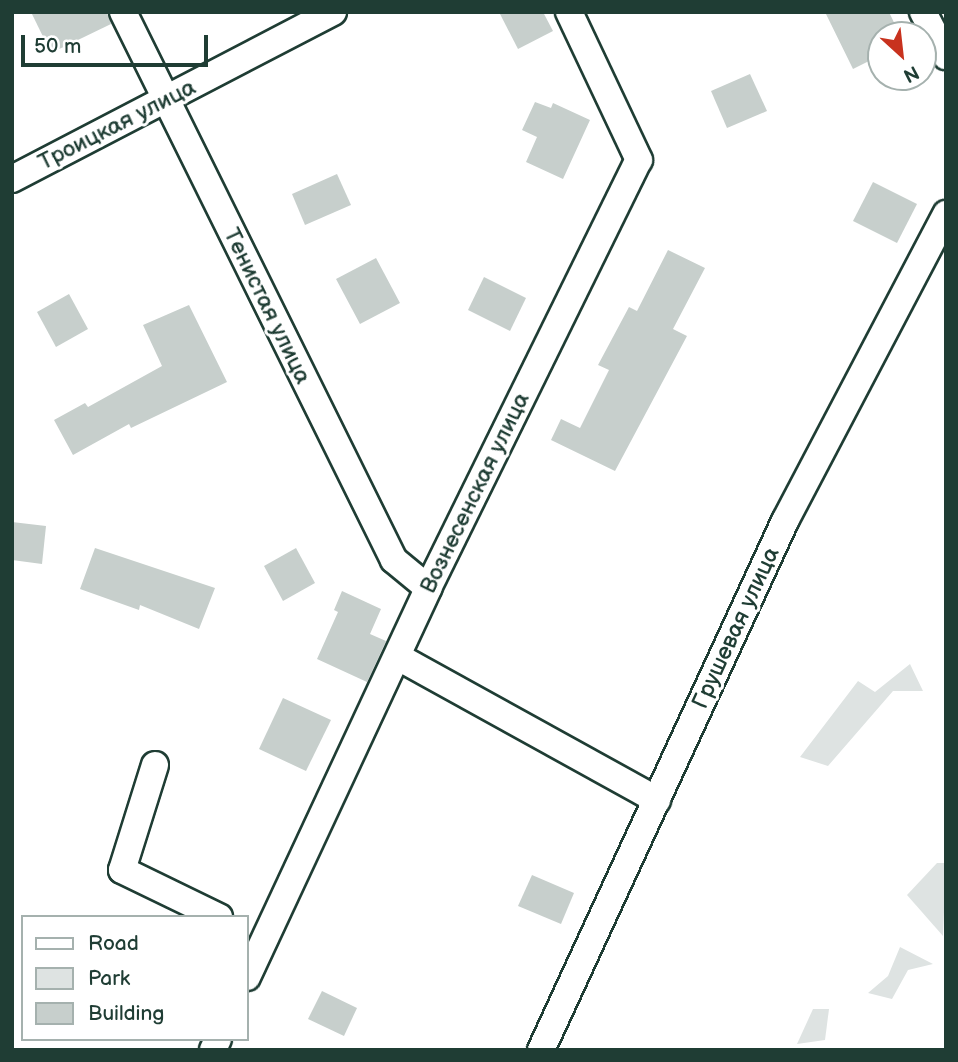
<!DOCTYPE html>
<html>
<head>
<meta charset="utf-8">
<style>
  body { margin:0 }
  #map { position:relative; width:958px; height:1062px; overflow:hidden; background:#fff; font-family:"Balsamiq Sans",sans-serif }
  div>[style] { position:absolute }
  .green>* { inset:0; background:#dee3e2 }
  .building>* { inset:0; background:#c7cfcc }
  .roads { filter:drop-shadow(2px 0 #1f3d34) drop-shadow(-2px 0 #1f3d34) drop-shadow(0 2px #1f3d34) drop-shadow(0 -2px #1f3d34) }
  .minor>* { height:26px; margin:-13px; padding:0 13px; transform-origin:13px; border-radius:13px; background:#fff }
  span { translate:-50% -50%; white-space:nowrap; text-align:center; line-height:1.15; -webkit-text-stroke:6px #fff; paint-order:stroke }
  .street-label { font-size:23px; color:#1f3d34 }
  .frame { position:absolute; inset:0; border:14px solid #1f3d34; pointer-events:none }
  .legend { position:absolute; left:21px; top:915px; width:228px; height:126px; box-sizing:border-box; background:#fff; border:2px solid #a5b1ae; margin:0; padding:9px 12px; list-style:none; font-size:21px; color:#1f3d34 }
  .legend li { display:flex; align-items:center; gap:14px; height:35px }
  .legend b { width:35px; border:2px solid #a5b1ae }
  .north { position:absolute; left:867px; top:21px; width:70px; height:70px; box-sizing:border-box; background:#fff; border:2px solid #a5b1ae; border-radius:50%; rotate:153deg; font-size:19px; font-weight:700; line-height:28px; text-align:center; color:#1f3d34 }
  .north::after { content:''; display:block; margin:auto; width:24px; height:32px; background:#c8321e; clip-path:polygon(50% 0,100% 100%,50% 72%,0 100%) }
  .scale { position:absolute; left:21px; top:35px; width:187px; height:32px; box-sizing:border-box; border:4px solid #1f3d34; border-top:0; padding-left:9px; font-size:21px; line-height:24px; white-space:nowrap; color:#1f3d34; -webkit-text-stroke:5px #fff; paint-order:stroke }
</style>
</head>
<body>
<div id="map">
  <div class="green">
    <i style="clip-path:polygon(910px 664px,923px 691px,893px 691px,828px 766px,800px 757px,858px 681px,875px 692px)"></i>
    <i style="clip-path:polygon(937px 863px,946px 863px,943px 936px,907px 895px)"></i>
    <i style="clip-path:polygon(900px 947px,933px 964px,908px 970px,892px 999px,868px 993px,888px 976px)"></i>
    <i style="clip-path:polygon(813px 1009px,829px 1009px,825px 1040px,797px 1044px)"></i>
  </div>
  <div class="building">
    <i style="clip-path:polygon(31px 12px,107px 12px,111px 24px,51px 53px)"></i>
    <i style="clip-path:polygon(499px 12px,543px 12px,553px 31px,518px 49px)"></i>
    <i style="clip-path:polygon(825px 12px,889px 12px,900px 35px,881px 35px,881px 55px,853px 69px)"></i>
    <i style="clip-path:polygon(750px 74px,767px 111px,727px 128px,711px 91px)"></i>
    <i style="clip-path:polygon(535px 102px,551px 108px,553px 103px,590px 120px,563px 179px,526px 162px,537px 137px,522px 130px)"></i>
    <i style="clip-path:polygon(337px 174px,351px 205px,305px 225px,292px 194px)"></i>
    <i style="clip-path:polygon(873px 182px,917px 204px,897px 243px,853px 221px)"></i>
    <i style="clip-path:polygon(668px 250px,705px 268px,673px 329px,687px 336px,615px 471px,551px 440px,561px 419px,580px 428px,609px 370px,598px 365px,629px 307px,637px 311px)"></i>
    <i style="clip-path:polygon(376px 258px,400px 303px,360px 324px,336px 279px)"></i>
    <i style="clip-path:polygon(484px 277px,526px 298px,510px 331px,468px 310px)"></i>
    <i style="clip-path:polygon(69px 294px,88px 329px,56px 347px,37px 312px)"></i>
    <i style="clip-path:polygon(189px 305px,227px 382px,131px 428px,129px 424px,73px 455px,54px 420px,85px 403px,88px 407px,162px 366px,143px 325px)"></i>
    <i style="clip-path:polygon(12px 522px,46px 526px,42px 564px,12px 560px)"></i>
    <i style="clip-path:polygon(95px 548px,215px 588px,199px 629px,140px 605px,139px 610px,80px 589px)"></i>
    <i style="clip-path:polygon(296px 548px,315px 583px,283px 601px,264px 566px)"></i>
    <i style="clip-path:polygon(342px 591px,381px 609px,370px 634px,386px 641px,367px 682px,317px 659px,338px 612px,334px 610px)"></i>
    <i style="clip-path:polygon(283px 698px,331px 720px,306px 771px,259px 749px)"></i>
    <i style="clip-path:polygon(532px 875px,574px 893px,561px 924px,518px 906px)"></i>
    <i style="clip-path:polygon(322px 991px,357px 1008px,344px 1036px,308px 1019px)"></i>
  </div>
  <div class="roads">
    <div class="minor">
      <i style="left:123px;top:12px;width:611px;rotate:63.69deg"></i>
      <i style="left:394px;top:560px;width:44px;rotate:39.5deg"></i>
      <i style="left:923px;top:12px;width:50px;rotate:62.4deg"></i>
      <i style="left:12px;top:179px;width:362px;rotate:-27.5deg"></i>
      <i style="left:398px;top:657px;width:296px;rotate:28.9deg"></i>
      <i style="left:155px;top:765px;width:110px;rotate:107.4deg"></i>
      <i style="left:122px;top:870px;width:108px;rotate:25.9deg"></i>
      <i style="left:247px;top:977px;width:429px;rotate:-65deg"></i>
      <i style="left:428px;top:588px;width:477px;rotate:-63.8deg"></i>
      <i style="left:639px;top:160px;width:164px;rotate:-115.3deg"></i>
      <i style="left:213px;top:1050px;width:12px;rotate:-66deg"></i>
      <i style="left:541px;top:1050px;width:583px;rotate:-65.24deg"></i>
      <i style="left:785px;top:521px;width:347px;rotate:-62.3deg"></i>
    </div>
  </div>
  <div class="street-label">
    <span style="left:117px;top:125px;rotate:-27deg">Троицкая улица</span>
    <span style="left:267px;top:306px;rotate:64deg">Тенистая улица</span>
    <span style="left:475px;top:493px;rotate:-64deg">Вознесенская улица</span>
    <span style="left:736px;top:628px;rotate:-65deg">Грушевая улица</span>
  </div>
  <div class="frame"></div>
  <ul class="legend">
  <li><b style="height:9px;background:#fff"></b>Road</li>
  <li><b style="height:19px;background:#dee3e2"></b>Park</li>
  <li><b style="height:19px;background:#c7cfcc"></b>Building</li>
  </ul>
  <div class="north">N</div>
  <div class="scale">50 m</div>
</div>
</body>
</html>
